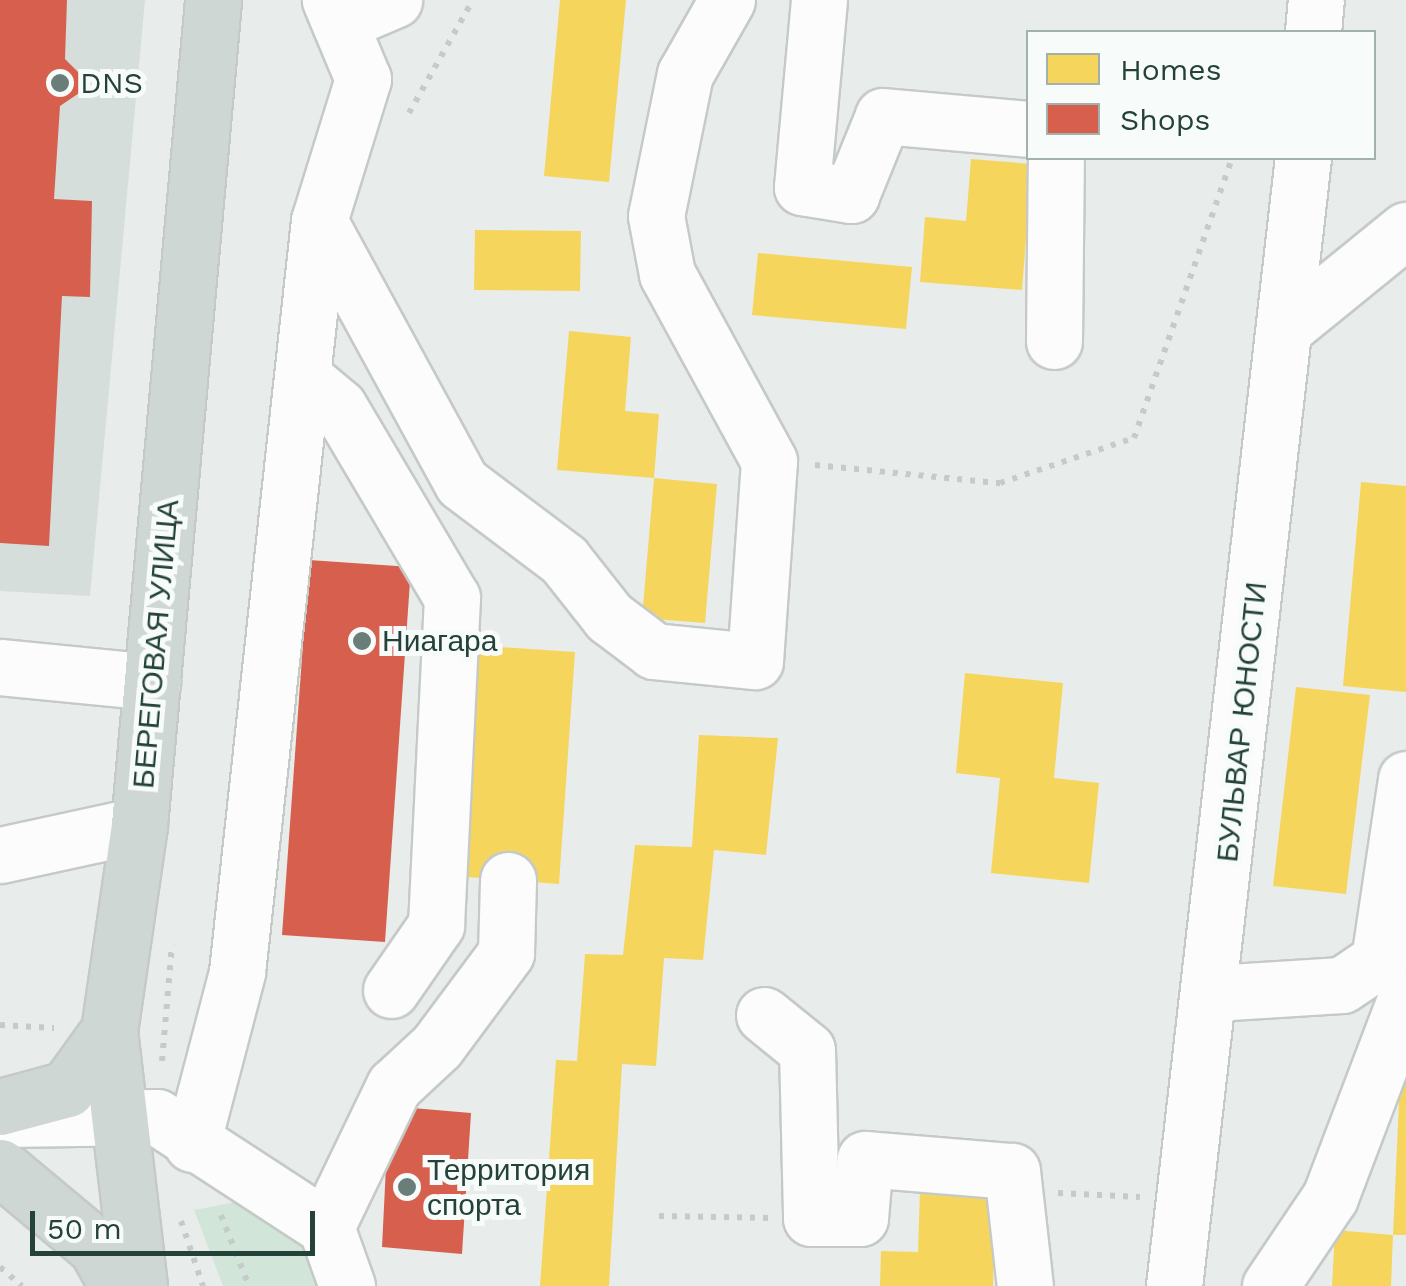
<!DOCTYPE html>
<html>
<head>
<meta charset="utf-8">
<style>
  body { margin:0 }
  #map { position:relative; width:1406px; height:1286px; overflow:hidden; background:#e8edeb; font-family:"Work Sans",sans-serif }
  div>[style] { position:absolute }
  .built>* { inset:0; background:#d6dedb }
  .green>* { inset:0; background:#d1e6d8 }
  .homes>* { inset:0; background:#f6d55c }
  .shops>* { inset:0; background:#d6604d }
  .path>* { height:6px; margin-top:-3px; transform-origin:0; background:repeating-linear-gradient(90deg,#c3ccca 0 5px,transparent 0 13px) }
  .roads { filter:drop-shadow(2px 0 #c5cac8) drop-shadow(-2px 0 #c5cac8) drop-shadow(0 2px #c5cac8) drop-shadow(0 -2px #c5cac8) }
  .minor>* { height:55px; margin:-27.5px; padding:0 27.5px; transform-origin:27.5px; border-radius:27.5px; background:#fcfcfc }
  .major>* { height:55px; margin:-27.5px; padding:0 27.5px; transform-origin:27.5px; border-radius:27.5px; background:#cfd7d5 }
  .dots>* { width:28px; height:28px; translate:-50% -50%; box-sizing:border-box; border:5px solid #f7fbf9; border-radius:50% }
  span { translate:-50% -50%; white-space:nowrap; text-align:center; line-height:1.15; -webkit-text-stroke:10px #f7fbf9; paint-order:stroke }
  .poi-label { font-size:30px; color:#24423a }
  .left { translate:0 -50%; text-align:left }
  .street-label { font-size:30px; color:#24423a }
  .legend { position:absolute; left:1026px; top:30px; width:350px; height:130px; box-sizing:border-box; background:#f7fbf9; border:2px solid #a3b1ad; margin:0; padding:12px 18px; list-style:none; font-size:30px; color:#24423a }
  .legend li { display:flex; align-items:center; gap:20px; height:50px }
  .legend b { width:50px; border:2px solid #a3b1ad }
  .scale { position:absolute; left:30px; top:1211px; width:285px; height:45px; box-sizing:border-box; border:5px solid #24423a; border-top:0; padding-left:12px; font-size:30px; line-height:35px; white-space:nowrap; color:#24423a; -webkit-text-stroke:8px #f7fbf9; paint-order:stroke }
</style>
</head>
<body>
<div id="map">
  <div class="built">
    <i style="clip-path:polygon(0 0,145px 0,90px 596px,0 591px)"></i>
  </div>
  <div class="green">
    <i style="clip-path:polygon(283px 1193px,316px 1286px,223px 1286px,194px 1210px)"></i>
  </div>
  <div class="homes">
    <i style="clip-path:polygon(560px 0,626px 0,609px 182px,544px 176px)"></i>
    <i style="clip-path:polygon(971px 159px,1032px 164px,1022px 290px,920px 282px,925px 217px,966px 221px)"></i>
    <i style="clip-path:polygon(475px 230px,581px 231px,580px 291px,474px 290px)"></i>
    <i style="clip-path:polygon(758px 253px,912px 267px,906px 329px,752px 315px)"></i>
    <i style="clip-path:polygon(569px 331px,631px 337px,625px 411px,659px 414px,654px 478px,557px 470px)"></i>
    <i style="clip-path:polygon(654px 478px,717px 484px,705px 623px,642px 618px)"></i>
    <i style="clip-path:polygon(1361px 482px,1406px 486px,1406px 692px,1343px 686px)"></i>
    <i style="clip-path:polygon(470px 645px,575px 652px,559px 884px,453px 876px)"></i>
    <i style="clip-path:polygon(965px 673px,1063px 683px,1054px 778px,1099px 783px,1089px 883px,991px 873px,1000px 778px,956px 773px)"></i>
    <i style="clip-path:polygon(1296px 687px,1370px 695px,1346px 894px,1273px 886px)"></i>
    <i style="clip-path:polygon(699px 735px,778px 738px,766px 855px,714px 850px,703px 960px,664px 958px,656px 1066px,622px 1064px,609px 1286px,540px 1286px,556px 1060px,577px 1061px,585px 954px,623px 955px,635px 845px,692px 847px)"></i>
    <i style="clip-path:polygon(1400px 1080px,1406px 1080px,1406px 1235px,1393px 1235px)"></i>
    <i style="clip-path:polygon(920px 1190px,996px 1192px,993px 1286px,880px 1286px,881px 1251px,918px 1252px)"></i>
    <i style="clip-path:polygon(1335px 1230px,1393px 1235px,1391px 1286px,1332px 1286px)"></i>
  </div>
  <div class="shops">
    <i style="clip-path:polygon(0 0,67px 0,65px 59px,91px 85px,60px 106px,54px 199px,92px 201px,90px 297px,62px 296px,49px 546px,0 543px)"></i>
    <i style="clip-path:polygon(309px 560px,411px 567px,385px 942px,282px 935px)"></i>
    <i style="clip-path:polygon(389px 1106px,471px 1113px,462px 1254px,382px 1247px)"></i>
  </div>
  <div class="path">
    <i style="left:409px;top:113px;width:130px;rotate:-60.5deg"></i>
    <i style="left:815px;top:465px;width:186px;rotate:5.6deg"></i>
    <i style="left:1000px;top:483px;width:141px;rotate:-18.6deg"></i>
    <i style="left:1134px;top:438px;width:297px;rotate:-70.7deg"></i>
    <i style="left:0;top:1025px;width:54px;rotate:3.2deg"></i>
    <i style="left:162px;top:1061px;width:117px;rotate:-85.1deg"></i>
    <i style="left:1058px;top:1193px;width:82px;rotate:2.8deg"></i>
    <i style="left:221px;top:1215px;width:76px;rotate:68.5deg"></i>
    <i style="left:659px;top:1216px;width:110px;rotate:1deg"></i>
    <i style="left:181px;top:1221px;width:69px;rotate:71.3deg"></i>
    <i style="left:0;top:1267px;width:29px;rotate:41deg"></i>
  </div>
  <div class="roads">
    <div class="minor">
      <i style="left:819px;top:0;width:188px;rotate:95.2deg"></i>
      <i style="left:802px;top:187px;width:50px;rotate:9.3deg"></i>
      <i style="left:851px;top:195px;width:85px;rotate:-67.9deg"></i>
      <i style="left:883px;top:116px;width:146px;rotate:5.1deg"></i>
      <i style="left:340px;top:23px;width:59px;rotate:-23.1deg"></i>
      <i style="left:1313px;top:32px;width:32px;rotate:-85deg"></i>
      <i style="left:319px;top:221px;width:298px;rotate:61.4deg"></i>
      <i style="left:462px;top:483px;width:128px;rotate:37deg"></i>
      <i style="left:564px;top:560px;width:73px;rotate:51.7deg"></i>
      <i style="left:609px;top:617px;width:56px;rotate:37.1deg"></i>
      <i style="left:654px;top:651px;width:101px;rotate:5.7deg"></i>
      <i style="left:755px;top:661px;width:200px;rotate:-86deg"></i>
      <i style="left:769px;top:461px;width:213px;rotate:-118.6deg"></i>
      <i style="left:667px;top:274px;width:59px;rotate:-100.7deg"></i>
      <i style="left:656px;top:216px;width:145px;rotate:-78.5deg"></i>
      <i style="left:685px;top:74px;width:85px;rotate:-60.4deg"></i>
      <i style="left:1284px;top:329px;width:157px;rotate:-39.1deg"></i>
      <i style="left:1054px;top:341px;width:183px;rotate:-89.4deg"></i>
      <i style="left:302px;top:376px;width:48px;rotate:40deg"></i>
      <i style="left:339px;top:407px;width:222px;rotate:59.4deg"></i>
      <i style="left:452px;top:598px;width:327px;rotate:92.8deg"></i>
      <i style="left:436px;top:925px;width:79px;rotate:124.7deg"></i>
      <i style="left:0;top:667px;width:153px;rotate:5.6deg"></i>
      <i style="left:0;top:855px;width:142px;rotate:-12.2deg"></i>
      <i style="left:1214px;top:993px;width:128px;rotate:-3.6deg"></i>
      <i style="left:1342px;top:985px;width:45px;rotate:-34deg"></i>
      <i style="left:1379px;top:960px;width:183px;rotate:-81.5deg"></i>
      <i style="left:764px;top:1015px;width:55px;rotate:39.1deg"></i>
      <i style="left:807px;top:1050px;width:168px;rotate:88.6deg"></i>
      <i style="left:811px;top:1218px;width:49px"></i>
      <i style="left:860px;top:1218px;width:59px;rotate:-85.2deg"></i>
      <i style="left:865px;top:1159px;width:147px;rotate:4.7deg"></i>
      <i style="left:1012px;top:1171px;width:116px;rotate:83.6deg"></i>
      <i style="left:0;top:1119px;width:157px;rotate:-0.7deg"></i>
      <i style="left:157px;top:1117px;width:202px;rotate:33.1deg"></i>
      <i style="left:326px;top:1227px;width:63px;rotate:70.4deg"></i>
      <i style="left:192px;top:1144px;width:178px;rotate:-75.3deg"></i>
      <i style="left:237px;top:972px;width:755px;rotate:-83.77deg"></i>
      <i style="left:319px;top:221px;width:149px;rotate:-72.8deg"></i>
      <i style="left:363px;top:79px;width:86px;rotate:-112.7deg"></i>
      <i style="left:326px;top:1227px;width:157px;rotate:-64.3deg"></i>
      <i style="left:394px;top:1086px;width:59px;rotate:-42.9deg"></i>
      <i style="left:437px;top:1046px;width:116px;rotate:-53.4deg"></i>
      <i style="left:506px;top:953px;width:73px;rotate:-88.4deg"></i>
      <i style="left:1174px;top:1286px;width:1135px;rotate:-83.48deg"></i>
      <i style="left:1270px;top:1286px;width:107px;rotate:-56deg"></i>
      <i style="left:1330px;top:1197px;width:214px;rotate:-69.2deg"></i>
    </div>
    <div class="major">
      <i style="left:0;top:1107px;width:69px;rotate:-15deg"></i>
      <i style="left:67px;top:1089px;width:72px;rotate:-54.1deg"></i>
      <i style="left:0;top:1167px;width:125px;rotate:39.8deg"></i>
      <i style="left:96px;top:1247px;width:45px;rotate:60.6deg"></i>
      <i style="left:139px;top:1286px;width:257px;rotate:-96.7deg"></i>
      <i style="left:109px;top:1031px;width:208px;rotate:-81.7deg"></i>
      <i style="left:139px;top:825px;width:828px;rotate:-84.87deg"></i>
    </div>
  </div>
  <div class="dots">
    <i style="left:60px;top:83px;background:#697e78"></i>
    <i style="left:362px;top:641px;background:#697e78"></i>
    <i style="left:407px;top:1187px;background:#697e78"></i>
  </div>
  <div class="poi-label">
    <span class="left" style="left:80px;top:83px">DNS</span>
    <span class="left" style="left:382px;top:641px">Ниагара</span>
    <span class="left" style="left:427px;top:1187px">Территория<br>спорта</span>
  </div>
  <div class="street-label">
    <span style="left:156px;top:644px;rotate:-85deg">БЕРЕГОВАЯ УЛИЦА</span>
    <span style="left:1242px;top:722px;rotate:-84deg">БУЛЬВАР ЮНОСТИ</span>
  </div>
  <ul class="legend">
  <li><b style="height:28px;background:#f6d55c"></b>Homes</li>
  <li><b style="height:28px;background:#d6604d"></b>Shops</li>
  </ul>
  <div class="scale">50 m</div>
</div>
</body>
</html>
